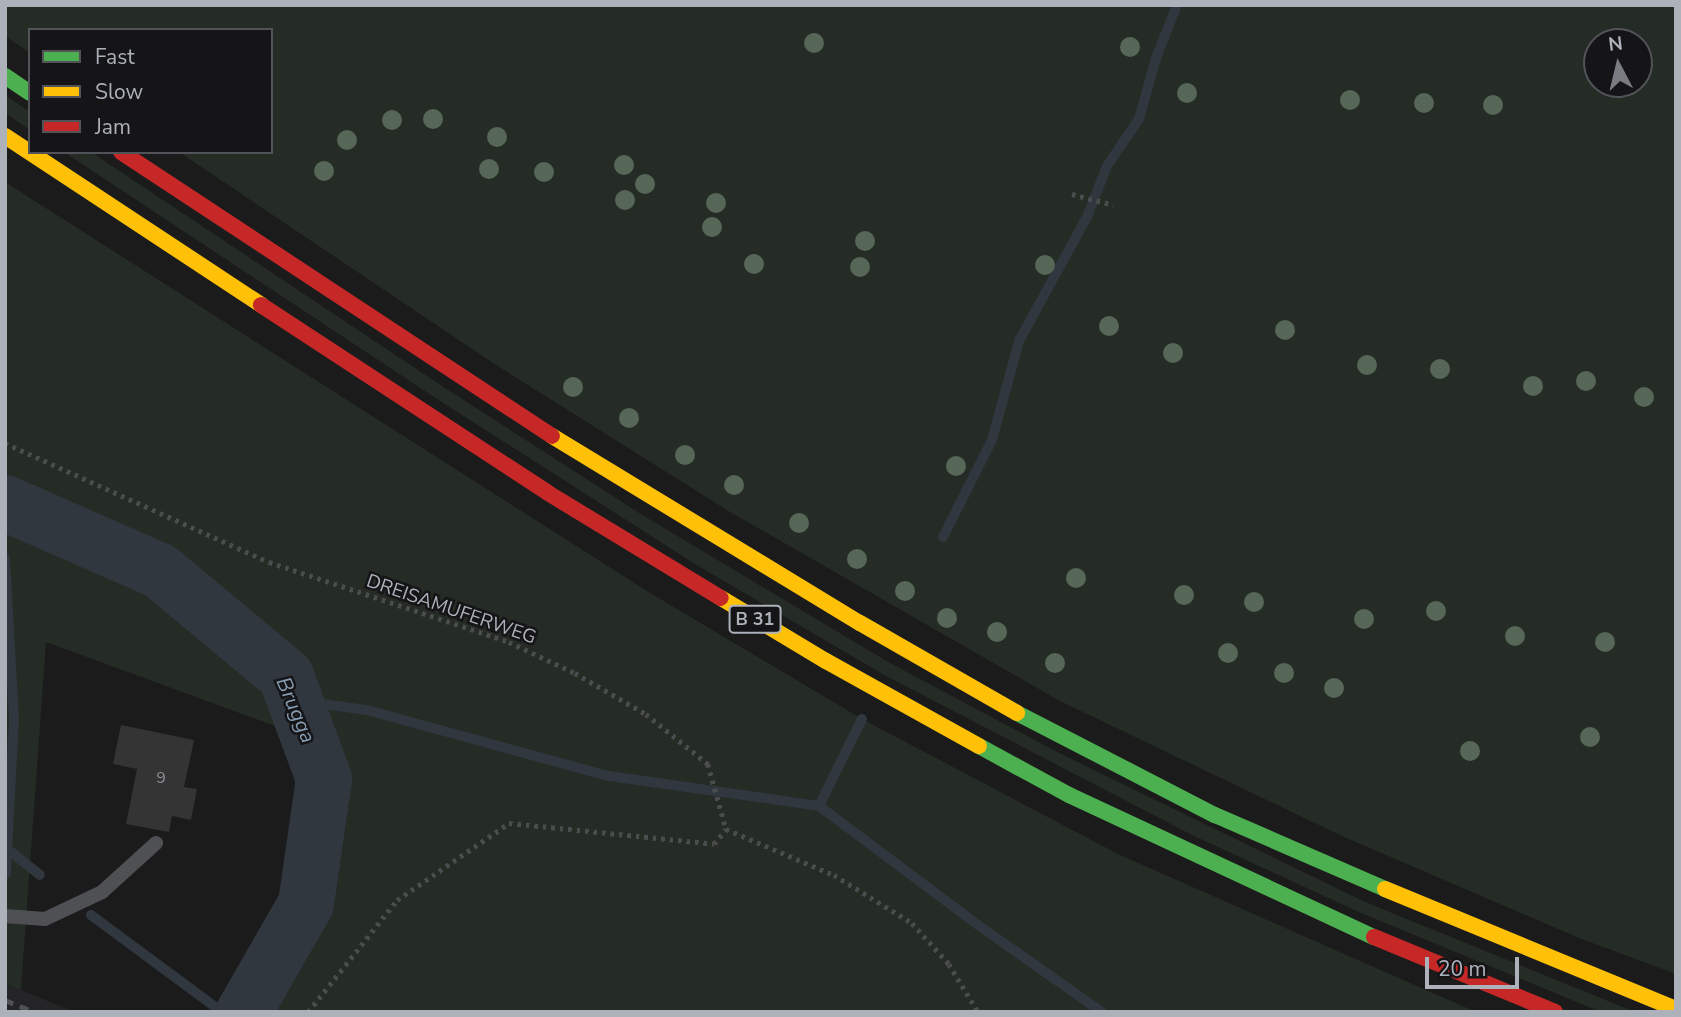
<!DOCTYPE html>
<html>
<head>
<meta charset="utf-8">
<style>
  body { margin:0 }
  #map { position:relative; width:1681px; height:1017px; overflow:hidden; background:#1b1b1b; font-family:"Nunito Sans",sans-serif }
  div>[style] { position:absolute }
  .built>* { inset:0; background:#252527 }
  .green>* { inset:0; background:#252b25 }
  .stream>* { height:10px; margin:-5px; padding:0 5px; transform-origin:5px; border-radius:5px; background:#30373e }
  .river>* { height:56px; margin:-28px; padding:0 28px; transform-origin:28px; border-radius:28px; background:#30373e }
  .building>* { inset:0; background:#343435 }
  .path>* { height:4.5px; margin-top:-2.25px; transform-origin:0; background:repeating-linear-gradient(90deg,#4b4c4e 0 3.5px,transparent 0 8.5px) }
  .lane>* { height:14px; margin:-7px; padding:0 7px; transform-origin:7px; border-radius:7px; background:#4f5053 }
  .fast>* { height:16px; margin:-8px; padding:0 8px; transform-origin:8px; border-radius:8px; background:#4caf50 }
  .slow>* { height:16px; margin:-8px; padding:0 8px; transform-origin:8px; border-radius:8px; background:#ffc107 }
  .jam>* { height:16px; margin:-8px; padding:0 8px; transform-origin:8px; border-radius:8px; background:#c62828 }
  .rail>* { height:5px; margin-top:-2.5px; transform-origin:0; background:repeating-linear-gradient(90deg,#505154 0 9px,transparent 0 16px) }
  .trees>* { width:20px; height:20px; margin:-10px; border-radius:50%; background:#566657 }
  span { translate:-50% -50%; white-space:nowrap; text-align:center; line-height:1.15; -webkit-text-stroke:5px #151517; paint-order:stroke }
  .number-label { font-size:16px; color:#8f9299 }
  .number-label span { -webkit-text-stroke-width:0 }
  .shield-label span { padding:2px 5px; background:#151517; border:2px solid; border-radius:5px; -webkit-text-stroke-width:0 }
  .shield-label { font-size:18px; color:#adb1ba; font-weight:700 }
  .street-label { font-size:19px; color:#adb1ba }
  .water-label { font-size:21px; color:#879db2; font-style:italic }
  .frame { position:absolute; inset:0; border:7px solid #adb1ba; pointer-events:none }
  .legend { position:absolute; left:28px; top:28px; width:245px; height:126px; box-sizing:border-box; background:#151517; border:2px solid #525358; margin:0; padding:9px 12px; list-style:none; font-size:21px; color:#adb1ba }
  .legend li { display:flex; align-items:center; gap:14px; height:35px }
  .legend b { width:35px; border:2px solid #525358 }
  .north { position:absolute; left:1583px; top:28px; width:70px; height:70px; box-sizing:border-box; background:#151517; border:2px solid #525358; border-radius:50%; rotate:353deg; font-size:19px; font-weight:700; line-height:28px; text-align:center; color:#adb1ba }
  .north::after { content:''; display:block; margin:auto; width:24px; height:32px; background:#7a7c82; clip-path:polygon(50% 0,100% 100%,50% 72%,0 100%) }
  .scale { position:absolute; left:1425px; top:957px; width:94px; height:32px; box-sizing:border-box; border:4px solid #adb1ba; border-top:0; padding-left:9px; font-size:21px; line-height:24px; white-space:nowrap; color:#adb1ba; -webkit-text-stroke:5px #151517; paint-order:stroke }
</style>
</head>
<body>
<div id="map">
  <div class="built">
    <i style="clip-path:polygon(5px 983px,21px 990px,74px 1012px,5px 1012px)"></i>
  </div>
  <div class="green">
    <i style="clip-path:polygon(evenodd,5px 5px,1676px 5px,1676px 974px,1579px 938px,1344px 837px,1060px 701px,730px 512px,493px 363px,179px 152px,271px 152px,271px 30px,30px 30px,30px 53px,5px 36px,5px 5px,1597px 42px,1639px 42px,1639px 84px,1597px 84px,1597px 42px)"></i>
    <i style="clip-path:polygon(5px 95px,30px 112px,30px 130px,5px 113px)"></i>
    <i style="clip-path:polygon(64px 152px,91px 152px,442px 386px,644px 516px,890px 663px,1059px 753px,1365px 902px,1635px 1012px,1601px 1012px,1361px 913px,1192px 835px,886px 676px,695px 564px,434px 397px)"></i>
    <i style="clip-path:polygon(5px 182px,647px 591px,862px 719px,1120px 855px,1476px 1012px,243px 1012px,293px 908px,309px 840px,283px 729px,46px 642px,21px 990px,5px 983px)"></i>
  </div>
  <div class="stream">
    <i style="left:943px;top:537px;width:109px;rotate:-63.2deg"></i>
    <i style="left:992px;top:440px;width:103px;rotate:-74.7deg"></i>
    <i style="left:1019px;top:341px;width:141px;rotate:-61.3deg"></i>
    <i style="left:1087px;top:217px;width:55px;rotate:-68.6deg"></i>
    <i style="left:1107px;top:166px;width:57px;rotate:-55.8deg"></i>
    <i style="left:1139px;top:119px;width:63px;rotate:-74.4deg"></i>
    <i style="left:1156px;top:58px;width:57px;rotate:-68.4deg"></i>
    <i style="left:5px;top:558px;width:161px;rotate:86.8deg"></i>
    <i style="left:14px;top:719px;width:155px;rotate:93deg"></i>
    <i style="left:301px;top:701px;width:67px;rotate:7.8deg"></i>
    <i style="left:367px;top:710px;width:251px;rotate:15.3deg"></i>
    <i style="left:609px;top:776px;width:212px;rotate:8.1deg"></i>
    <i style="left:819px;top:806px;width:199px;rotate:36.8deg"></i>
    <i style="left:978px;top:925px;width:151px;rotate:35.1deg"></i>
    <i style="left:819px;top:806px;width:97px;rotate:-63.7deg"></i>
    <i style="left:6px;top:848px;width:43px;rotate:38.5deg"></i>
    <i style="left:91px;top:915px;width:163px;rotate:36.5deg"></i>
  </div>
  <div class="river">
    <i style="left:5px;top:503px;width:169px;rotate:23.7deg"></i>
    <i style="left:160px;top:571px;width:164px;rotate:39.8deg"></i>
    <i style="left:286px;top:676px;width:110px;rotate:69.7deg"></i>
    <i style="left:324px;top:779px;width:126px;rotate:98.2deg"></i>
    <i style="left:306px;top:904px;width:125px;rotate:119.9deg"></i>
  </div>
  <div class="building">
    <i style="clip-path:polygon(121px 725px,194px 740px,184px 787px,197px 789px,191px 820px,172px 816px,169px 832px,126px 824px,137px 769px,113px 764px)"></i>
  </div>
  <div class="path">
    <i style="left:1072px;top:194px;width:43px;rotate:14.7deg"></i>
    <i style="left:5px;top:443px;width:290px;rotate:24.3deg"></i>
    <i style="left:269px;top:562px;width:253px;rotate:18.4deg"></i>
    <i style="left:509px;top:642px;width:73px;rotate:25.2deg"></i>
    <i style="left:575px;top:673px;width:82px;rotate:30deg"></i>
    <i style="left:646px;top:714px;width:80px;rotate:38.9deg"></i>
    <i style="left:708px;top:764px;width:67px;rotate:74.5deg"></i>
    <i style="left:726px;top:829px;width:117px;rotate:23.1deg"></i>
    <i style="left:834px;top:875px;width:92px;rotate:31.6deg"></i>
    <i style="left:912px;top:923px;width:55px;rotate:47.9deg"></i>
    <i style="left:949px;top:964px;width:56px;rotate:58.9deg"></i>
    <i style="left:308px;top:1012px;width:143px;rotate:-51.5deg"></i>
    <i style="left:397px;top:900px;width:136px;rotate:-34.5deg"></i>
    <i style="left:509px;top:823px;width:206px;rotate:5.8deg"></i>
    <i style="left:714px;top:844px;width:19px;rotate:-51deg"></i>
  </div>
  <div class="lane">
    <i style="left:5px;top:916px;width:40px;rotate:4.3deg"></i>
    <i style="left:45px;top:919px;width:63px;rotate:-25.3deg"></i>
    <i style="left:102px;top:892px;width:73px;rotate:-42.2deg"></i>
  </div>
  <div class="fast">
    <i style="left:5px;top:76px;width:30px;rotate:34deg"></i>
    <i style="left:1017px;top:713px;width:223px;rotate:27.3deg"></i>
    <i style="left:1215px;top:815px;width:185px;rotate:23.5deg"></i>
    <i style="left:979px;top:746px;width:102px;rotate:28.6deg"></i>
    <i style="left:1069px;top:795px;width:336px;rotate:25deg"></i>
  </div>
  <div class="slow">
    <i style="left:5px;top:136px;width:307px;rotate:33.4deg"></i>
    <i style="left:552px;top:436px;width:360px;rotate:31.3deg"></i>
    <i style="left:860px;top:623px;width:181px;rotate:29.8deg"></i>
    <i style="left:721px;top:598px;width:122px;rotate:31deg"></i>
    <i style="left:826px;top:661px;width:175px;rotate:29.1deg"></i>
    <i style="left:1385px;top:889px;width:315px;rotate:22.4deg"></i>
  </div>
  <div class="jam">
    <i style="left:121px;top:152px;width:516px;rotate:33.38deg"></i>
    <i style="left:261px;top:305px;width:343px;rotate:33.2deg"></i>
    <i style="left:548px;top:493px;width:202px;rotate:31.3deg"></i>
    <i style="left:1374px;top:937px;width:196px;rotate:22.5deg"></i>
  </div>
  <div class="rail">
    <i style="left:5px;top:1000px;width:32px;rotate:22deg"></i>
  </div>
  <div class="trees">
    <i style="left:814px;top:43px"></i>
    <i style="left:1130px;top:47px"></i>
    <i style="left:1187px;top:93px"></i>
    <i style="left:1350px;top:100px"></i>
    <i style="left:1424px;top:103px"></i>
    <i style="left:1493px;top:105px"></i>
    <i style="left:433px;top:119px"></i>
    <i style="left:392px;top:120px"></i>
    <i style="left:497px;top:137px"></i>
    <i style="left:347px;top:140px"></i>
    <i style="left:624px;top:165px"></i>
    <i style="left:489px;top:169px"></i>
    <i style="left:324px;top:171px"></i>
    <i style="left:544px;top:172px"></i>
    <i style="left:645px;top:184px"></i>
    <i style="left:625px;top:200px"></i>
    <i style="left:716px;top:203px"></i>
    <i style="left:712px;top:227px"></i>
    <i style="left:865px;top:241px"></i>
    <i style="left:754px;top:264px"></i>
    <i style="left:1045px;top:265px"></i>
    <i style="left:860px;top:267px"></i>
    <i style="left:1109px;top:326px"></i>
    <i style="left:1285px;top:330px"></i>
    <i style="left:1173px;top:353px"></i>
    <i style="left:1367px;top:365px"></i>
    <i style="left:1440px;top:369px"></i>
    <i style="left:1586px;top:381px"></i>
    <i style="left:1533px;top:386px"></i>
    <i style="left:573px;top:387px"></i>
    <i style="left:1644px;top:397px"></i>
    <i style="left:629px;top:418px"></i>
    <i style="left:685px;top:455px"></i>
    <i style="left:956px;top:466px"></i>
    <i style="left:734px;top:485px"></i>
    <i style="left:799px;top:523px"></i>
    <i style="left:857px;top:559px"></i>
    <i style="left:1076px;top:578px"></i>
    <i style="left:905px;top:591px"></i>
    <i style="left:1184px;top:595px"></i>
    <i style="left:1254px;top:602px"></i>
    <i style="left:1436px;top:611px"></i>
    <i style="left:947px;top:618px"></i>
    <i style="left:1364px;top:619px"></i>
    <i style="left:997px;top:632px"></i>
    <i style="left:1515px;top:636px"></i>
    <i style="left:1605px;top:642px"></i>
    <i style="left:1228px;top:653px"></i>
    <i style="left:1055px;top:663px"></i>
    <i style="left:1284px;top:673px"></i>
    <i style="left:1334px;top:688px"></i>
    <i style="left:1590px;top:737px"></i>
    <i style="left:1470px;top:751px"></i>
  </div>
  <div class="number-label">
    <span style="left:161px;top:778px">9</span>
  </div>
  <div class="shield-label">
    <span style="left:755px;top:619px">B 31</span>
  </div>
  <div class="street-label">
    <span style="left:451px;top:610px;rotate:19deg">DREISAMUFERWEG</span>
  </div>
  <div class="water-label">
    <span style="left:296px;top:710px;rotate:67deg">Brugga</span>
  </div>
  <div class="frame"></div>
  <ul class="legend">
  <li><b style="height:9px;background:#4caf50"></b>Fast</li>
  <li><b style="height:9px;background:#ffc107"></b>Slow</li>
  <li><b style="height:9px;background:#c62828"></b>Jam</li>
  </ul>
  <div class="north">N</div>
  <div class="scale">20 m</div>
</div>
</body>
</html>
